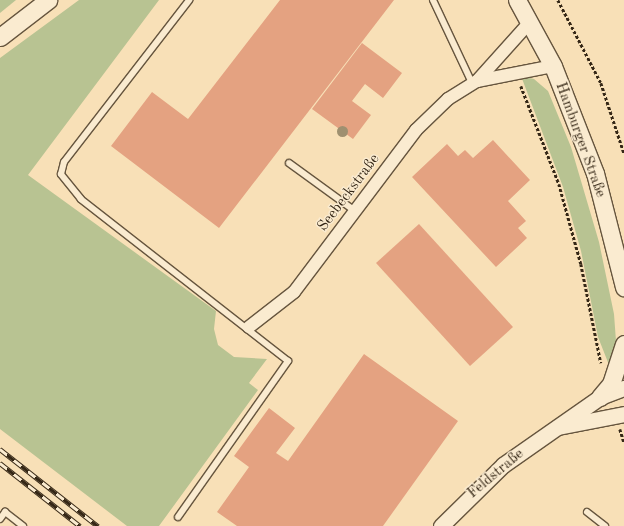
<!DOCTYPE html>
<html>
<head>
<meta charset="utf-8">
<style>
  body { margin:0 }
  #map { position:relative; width:624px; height:526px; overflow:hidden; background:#f8e0b7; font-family:"Old Standard TT",serif }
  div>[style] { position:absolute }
  .green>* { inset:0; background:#b8c392 }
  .building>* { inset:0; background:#e4a281 }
  .path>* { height:2.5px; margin-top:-1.25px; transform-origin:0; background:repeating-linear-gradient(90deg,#352716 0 3px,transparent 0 5px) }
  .roads { filter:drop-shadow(1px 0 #66553e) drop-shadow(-1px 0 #66553e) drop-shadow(0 1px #66553e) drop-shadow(0 -1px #66553e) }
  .service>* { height:6px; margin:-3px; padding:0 3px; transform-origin:3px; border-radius:3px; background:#faebd0 }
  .minor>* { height:12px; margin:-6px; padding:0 6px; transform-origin:6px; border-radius:6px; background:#faebd0 }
  .tertiary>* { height:15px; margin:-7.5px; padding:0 7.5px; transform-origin:7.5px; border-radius:7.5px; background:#faebd0 }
  .secondary>* { height:17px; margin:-8.5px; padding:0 8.5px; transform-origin:8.5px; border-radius:8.5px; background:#faebd0 }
  .rail>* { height:4.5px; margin-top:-2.25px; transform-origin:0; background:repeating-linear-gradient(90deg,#faebd0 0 9px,#352716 0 18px); box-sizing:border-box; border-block:1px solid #352716 }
  .trees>* { width:11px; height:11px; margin:-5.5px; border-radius:50%; background:#9f9070 }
  span { translate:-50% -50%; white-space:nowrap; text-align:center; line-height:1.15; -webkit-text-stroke:3px #faebd0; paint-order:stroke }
  .street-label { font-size:15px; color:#352716 }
</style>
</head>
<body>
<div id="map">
  <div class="green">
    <i style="clip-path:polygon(0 0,16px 0,0 13px)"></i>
    <i style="clip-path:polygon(79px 0,159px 0,28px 175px,216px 311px,214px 329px,218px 345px,234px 357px,267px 359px,249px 383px,258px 390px,159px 526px,127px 526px,0 429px,0 58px)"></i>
    <i style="clip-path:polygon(521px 76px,534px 79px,548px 91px,571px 147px,599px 242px,614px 314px,616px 341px,611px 370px,598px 337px,581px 251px,563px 187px)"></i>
  </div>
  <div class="building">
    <i style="clip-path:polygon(280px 0,394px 0,219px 228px,111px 146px,152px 92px,188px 119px)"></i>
    <i style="clip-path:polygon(362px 43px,402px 73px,383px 98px,365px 84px,352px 101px,371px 115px,353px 139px,312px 109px)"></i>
    <i style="clip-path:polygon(493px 140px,530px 180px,508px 201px,526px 221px,518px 228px,527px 238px,496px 267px,412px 177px,447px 144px,458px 156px,465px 150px,473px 158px)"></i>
    <i style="clip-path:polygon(419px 224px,513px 327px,470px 366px,376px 263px)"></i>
    <i style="clip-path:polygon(364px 354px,458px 421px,383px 526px,237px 526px,217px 512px,249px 467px,234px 456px,269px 408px,295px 428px,276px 453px,288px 461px)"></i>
  </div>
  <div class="path">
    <i style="left:558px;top:0;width:93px;rotate:62.6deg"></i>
    <i style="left:601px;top:83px;width:74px;rotate:71.8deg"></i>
    <i style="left:521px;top:86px;width:105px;rotate:68.8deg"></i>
    <i style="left:559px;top:184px;width:83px;rotate:74.6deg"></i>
    <i style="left:581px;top:264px;width:101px;rotate:78.6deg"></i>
    <i style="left:620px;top:429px;width:14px;rotate:73deg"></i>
  </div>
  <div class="roads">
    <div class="service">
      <i style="left:433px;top:0;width:92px;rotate:64.8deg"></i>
      <i style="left:289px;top:163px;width:82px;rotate:36deg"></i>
      <i style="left:587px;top:512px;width:23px;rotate:38deg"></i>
      <i style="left:178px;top:517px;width:191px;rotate:-54.8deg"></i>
      <i style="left:288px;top:361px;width:263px;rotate:-142deg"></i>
      <i style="left:81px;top:199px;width:32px;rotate:-129deg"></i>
      <i style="left:61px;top:174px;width:12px;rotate:-76deg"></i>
      <i style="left:64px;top:162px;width:205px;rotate:-52.3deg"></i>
      <i style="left:0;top:519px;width:9px;rotate:-54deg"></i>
      <i style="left:5px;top:512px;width:23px;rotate:38deg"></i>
    </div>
    <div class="minor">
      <i style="left:477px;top:81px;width:77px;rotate:-11.2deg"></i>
      <i style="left:249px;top:327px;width:57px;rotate:-37.9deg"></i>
      <i style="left:294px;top:292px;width:203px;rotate:-53deg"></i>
      <i style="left:416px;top:130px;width:45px;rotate:-44.1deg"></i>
      <i style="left:448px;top:99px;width:34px;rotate:-32deg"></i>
      <i style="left:477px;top:81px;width:79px;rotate:-48.1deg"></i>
    </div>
    <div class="tertiary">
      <i style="left:558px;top:427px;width:67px;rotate:-11.1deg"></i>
      <i style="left:441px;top:526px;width:87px;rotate:-44.5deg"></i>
      <i style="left:503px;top:465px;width:118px;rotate:-35deg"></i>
      <i style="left:600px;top:397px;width:26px;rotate:-21deg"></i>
    </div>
    <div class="secondary">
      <i style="left:517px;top:0;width:75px;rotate:61.4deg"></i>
      <i style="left:553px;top:66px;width:115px;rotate:68.6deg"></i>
      <i style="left:595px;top:173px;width:118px;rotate:75.7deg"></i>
      <i style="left:0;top:37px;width:61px;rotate:-37.6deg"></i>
      <i style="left:600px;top:397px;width:17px;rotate:-50deg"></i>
      <i style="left:611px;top:384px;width:42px;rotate:-72deg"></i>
    </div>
  </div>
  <div class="rail">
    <i style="left:0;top:449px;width:125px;rotate:38.2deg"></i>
    <i style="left:0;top:463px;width:102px;rotate:38.2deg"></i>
  </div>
  <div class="trees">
    <i style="left:342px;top:131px"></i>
  </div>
  <div class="street-label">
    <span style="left:580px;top:140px;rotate:70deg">Hamburger Straße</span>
    <span style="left:349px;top:193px;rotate:-53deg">Seebeckstraße</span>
    <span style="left:496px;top:474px;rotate:-40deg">Feldstraße</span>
  </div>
</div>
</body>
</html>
